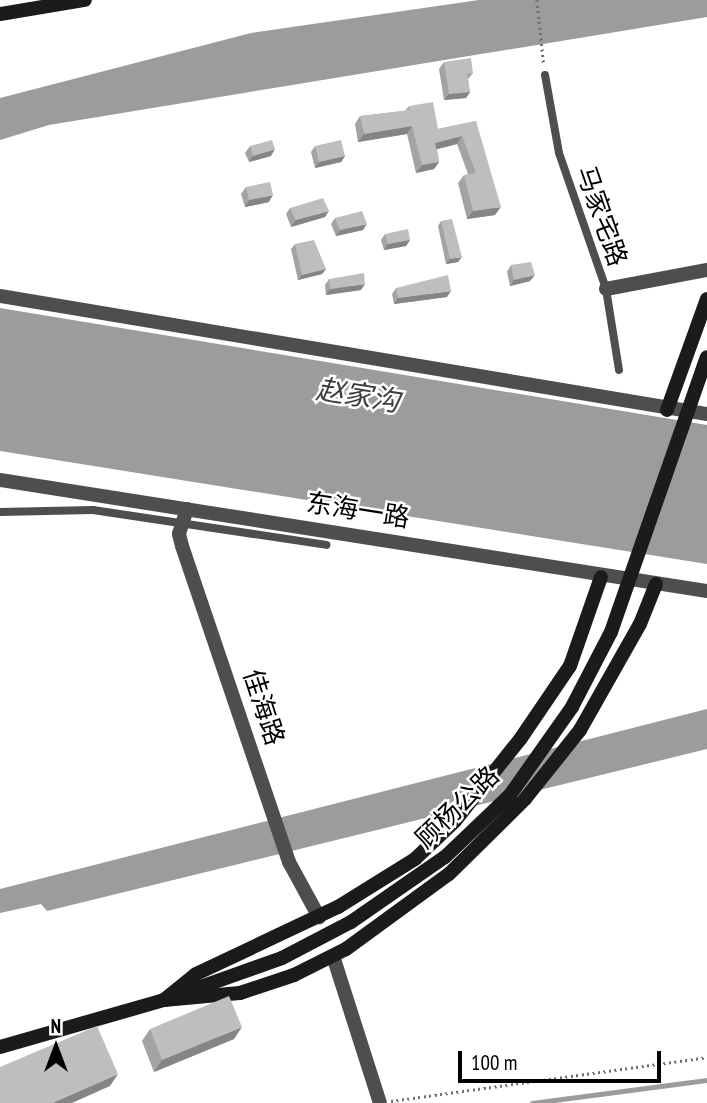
<!DOCTYPE html>
<html>
<head>
<meta charset="utf-8">
<style>
  body { margin:0 }
  #map { position:relative; width:707px; height:1103px; overflow:hidden; background:#fff; font-family:"PT Sans Narrow","Noto Sans SC",sans-serif }
  div>[style] { position:absolute }
  .water>* { inset:0; background:#9c9c9c }
  .stream>* { height:4.5px; margin:-2.25px; padding:0 2.25px; transform-origin:2.25px; border-radius:2.25px; background:#9c9c9c }
  .path>* { height:2.5px; margin-top:-1.25px; transform-origin:0; background:repeating-linear-gradient(90deg,#707070 0 2px,transparent 0 5.5px) }
  .lane>* { height:8px; margin:-4px; padding:0 4px; transform-origin:4px; border-radius:4px; background:#4e4e4e }
  .street>* { height:14px; margin:-7px; padding:0 7px; transform-origin:7px; border-radius:7px; background:#4e4e4e }
  .secondary>* { height:14px; margin:-7px; padding:0 7px; transform-origin:7px; border-radius:7px; background:#1b1b1b }
  .secondary-bridge>* { height:14px; margin:-7px; padding:0 7px; transform-origin:7px; border-radius:7px; background:#1b1b1b }
  .wall>* { inset:0; background:#a3a3a3 }
  .shaded-wall>* { inset:0; background:#858585 }
  .building>* { inset:0; background:#bebebe }
  span { translate:-50% -50%; white-space:nowrap; text-align:center; line-height:1.15; -webkit-text-stroke:5px #fff; paint-order:stroke }
  .street-label { font-size:26px; color:#000 }
  .water-label { font-size:28px; color:#3d3d3d; font-style:italic }
  .north { position:absolute; left:21px; top:1012px; width:70px; height:70px; -webkit-text-stroke:5px #fff; paint-order:stroke; rotate:0deg; font-size:19px; font-weight:700; line-height:28px; text-align:center; color:#000 }
  .north::after { content:''; display:block; margin:auto; width:24px; height:32px; background:#000; clip-path:polygon(50% 0,100% 100%,50% 72%,0 100%) }
  .scale { position:absolute; left:458px; top:1051px; width:203px; height:32px; box-sizing:border-box; border:4px solid #000; border-top:0; padding-left:9px; font-size:21px; line-height:24px; white-space:nowrap; color:#000; -webkit-text-stroke:5px #fff; paint-order:stroke }
</style>
</head>
<body>
<div id="map">
  <div class="water">
    <i style="clip-path:polygon(479px 0,707px 0,707px 17px,49px 125px,0 140px,0 98px,251px 33px)"></i>
    <i style="clip-path:polygon(0 308px,707px 425px,707px 564px,0 451px)"></i>
    <i style="clip-path:polygon(707px 709px,707px 749px,47px 911px,41px 904px,0 913px,0 889px)"></i>
  </div>
  <div class="stream">
    <i style="left:532px;top:1103px;width:177px;rotate:-7.5deg"></i>
  </div>
  <div class="path">
    <i style="left:537px;top:0;width:66px;rotate:83.9deg"></i>
    <i style="left:391px;top:1101px;width:319px;rotate:-7.9deg"></i>
  </div>
  <div class="lane">
    <i style="left:545px;top:75px;width:79px;rotate:79.8deg"></i>
    <i style="left:559px;top:153px;width:144px;rotate:70.9deg"></i>
    <i style="left:606px;top:289px;width:82px;rotate:80.9deg"></i>
    <i style="left:0;top:512px;width:93px;rotate:-1.2deg"></i>
    <i style="left:93px;top:510px;width:236px;rotate:8.5deg"></i>
  </div>
  <div class="street">
    <i style="left:606px;top:289px;width:103px;rotate:-10.7deg"></i>
    <i style="left:0;top:296px;width:717px;rotate:9.48deg"></i>
    <i style="left:0;top:480px;width:716px;rotate:8.92deg"></i>
    <i style="left:187px;top:509px;width:26px;rotate:108deg"></i>
    <i style="left:179px;top:534px;width:12px;rotate:76deg"></i>
    <i style="left:182px;top:546px;width:334px;rotate:71.3deg"></i>
    <i style="left:289px;top:862px;width:63px;rotate:61.4deg"></i>
    <i style="left:333px;top:956px;width:154px;rotate:72.3deg"></i>
  </div>
  <div class="secondary">
    <i style="left:0;top:14px;width:86px;rotate:-9.4deg"></i>
    <i style="left:667px;top:410px;width:118px;rotate:-70.2deg"></i>
    <i style="left:164px;top:1000px;width:76px;rotate:-5.3deg"></i>
    <i style="left:240px;top:993px;width:57px;rotate:-18.4deg"></i>
    <i style="left:294px;top:975px;width:58px;rotate:-26.6deg"></i>
    <i style="left:346px;top:949px;width:127px;rotate:-36.1deg"></i>
    <i style="left:449px;top:874px;width:107px;rotate:-44.6deg"></i>
    <i style="left:525px;top:799px;width:88px;rotate:-51.4deg"></i>
    <i style="left:580px;top:730px;width:122px;rotate:-60.5deg"></i>
    <i style="left:640px;top:624px;width:43px;rotate:-68.2deg"></i>
    <i style="left:164px;top:1000px;width:41px;rotate:-39.1deg"></i>
    <i style="left:196px;top:974px;width:157px;rotate:-25.3deg"></i>
    <i style="left:338px;top:907px;width:91px;rotate:-31.9deg"></i>
    <i style="left:415px;top:859px;width:55px;rotate:-43.5deg"></i>
    <i style="left:455px;top:821px;width:106px;rotate:-51.5deg"></i>
    <i style="left:521px;top:738px;width:87px;rotate:-55.8deg"></i>
    <i style="left:570px;top:666px;width:94px;rotate:-70.8deg"></i>
    <i style="left:0;top:1047px;width:171px;rotate:-16deg"></i>
    <i style="left:164px;top:1000px;width:125px;rotate:-19.6deg"></i>
  </div>
  <div class="secondary-bridge">
    <i style="left:282px;top:958px;width:78px;rotate:-27.6deg"></i>
    <i style="left:351px;top:922px;width:114px;rotate:-34.7deg"></i>
    <i style="left:445px;top:857px;width:90px;rotate:-43.6deg"></i>
    <i style="left:510px;top:795px;width:108px;rotate:-54.8deg"></i>
    <i style="left:572px;top:707px;width:85px;rotate:-62.5deg"></i>
    <i style="left:611px;top:632px;width:291px;rotate:-70.8deg"></i>
  </div>
  <div class="wall">
    <i style="clip-path:polygon(444px 62px,473px 73px,468px 79px,470px 92px,466px 98px,444px 100px,439px 69px)"></i>
    <i style="clip-path:polygon(409px 106px,438px 129px,476px 121px,495px 215px,467px 219px,458px 183px,464px 175px,468px 174px,457px 144px,437px 149px,439px 162px,434px 169px,416px 173px,407px 134px,358px 142px,355px 124px,360px 116px,405px 111px)"></i>
    <i style="clip-path:polygon(250px 146px,271px 156px,249px 162px,245px 153px)"></i>
    <i style="clip-path:polygon(315px 146px,345px 156px,341px 162px,315px 168px,311px 152px)"></i>
    <i style="clip-path:polygon(246px 187px,269px 202px,245px 207px,241px 194px)"></i>
    <i style="clip-path:polygon(290px 208px,325px 217px,291px 227px,286px 214px)"></i>
    <i style="clip-path:polygon(335px 218px,363px 230px,336px 236px,331px 224px)"></i>
    <i style="clip-path:polygon(441px 221px,458px 262px,446px 264px,438px 226px)"></i>
    <i style="clip-path:polygon(385px 234px,410px 240px,406px 246px,384px 250px,381px 240px)"></i>
    <i style="clip-path:polygon(295px 244px,326px 269px,322px 274px,298px 280px,291px 249px)"></i>
    <i style="clip-path:polygon(511px 265px,530px 281px,510px 286px,507px 272px)"></i>
    <i style="clip-path:polygon(329px 279px,361px 290px,326px 295px,325px 285px)"></i>
    <i style="clip-path:polygon(396px 288px,447px 297px,394px 304px,392px 294px)"></i>
    <i style="clip-path:polygon(150px 1029px,234px 1039px,154px 1072px,142px 1041px)"></i>
  </div>
  <div class="shaded-wall">
    <i style="clip-path:polygon(470px 92px,466px 98px,444px 100px,449px 94px)"></i>
    <i style="clip-path:polygon(412px 126px,407px 134px,358px 142px,364px 134px)"></i>
    <i style="clip-path:polygon(462px 136px,457px 144px,430px 151px,435px 143px)"></i>
    <i style="clip-path:polygon(275px 149px,271px 156px,249px 162px,253px 156px)"></i>
    <i style="clip-path:polygon(345px 156px,341px 162px,315px 168px,319px 162px)"></i>
    <i style="clip-path:polygon(439px 162px,434px 169px,416px 173px,422px 165px)"></i>
    <i style="clip-path:polygon(273px 195px,269px 202px,245px 207px,249px 200px)"></i>
    <i style="clip-path:polygon(501px 207px,495px 215px,467px 219px,473px 211px)"></i>
    <i style="clip-path:polygon(329px 211px,325px 217px,291px 227px,296px 220px)"></i>
    <i style="clip-path:polygon(367px 224px,363px 230px,336px 236px,340px 230px)"></i>
    <i style="clip-path:polygon(410px 240px,406px 246px,384px 250px,388px 244px)"></i>
    <i style="clip-path:polygon(462px 257px,458px 262px,446px 264px,450px 259px)"></i>
    <i style="clip-path:polygon(326px 269px,322px 274px,298px 280px,302px 275px)"></i>
    <i style="clip-path:polygon(535px 275px,530px 281px,510px 286px,514px 280px)"></i>
    <i style="clip-path:polygon(365px 284px,361px 290px,326px 295px,330px 289px)"></i>
    <i style="clip-path:polygon(451px 291px,447px 297px,394px 304px,398px 298px)"></i>
    <i style="clip-path:polygon(242px 1027px,234px 1039px,154px 1072px,162px 1060px)"></i>
    <i style="clip-path:polygon(118px 1074px,110px 1086px,72px 1103px,52px 1103px)"></i>
  </div>
  <div class="building">
    <i style="clip-path:polygon(471px 58px,473px 73px,467px 74px,470px 92px,449px 94px,444px 62px)"></i>
    <i style="clip-path:polygon(433px 102px,438px 129px,476px 121px,501px 207px,473px 211px,464px 175px,476px 173px,462px 136px,435px 143px,439px 162px,422px 165px,412px 126px,364px 134px,360px 116px,409px 110px,409px 106px)"></i>
    <i style="clip-path:polygon(272px 140px,275px 149px,253px 156px,250px 146px)"></i>
    <i style="clip-path:polygon(341px 140px,345px 156px,319px 162px,315px 146px)"></i>
    <i style="clip-path:polygon(270px 182px,273px 195px,249px 200px,246px 187px)"></i>
    <i style="clip-path:polygon(323px 198px,329px 211px,296px 220px,290px 208px)"></i>
    <i style="clip-path:polygon(362px 211px,367px 224px,340px 230px,335px 218px)"></i>
    <i style="clip-path:polygon(452px 219px,462px 257px,450px 259px,441px 221px)"></i>
    <i style="clip-path:polygon(408px 229px,410px 240px,388px 244px,385px 234px)"></i>
    <i style="clip-path:polygon(314px 240px,326px 269px,302px 275px,295px 244px)"></i>
    <i style="clip-path:polygon(531px 262px,535px 275px,514px 280px,511px 265px)"></i>
    <i style="clip-path:polygon(364px 273px,365px 284px,330px 289px,329px 279px)"></i>
    <i style="clip-path:polygon(448px 275px,451px 291px,398px 298px,396px 288px)"></i>
    <i style="clip-path:polygon(229px 996px,242px 1027px,162px 1060px,150px 1029px)"></i>
    <i style="clip-path:polygon(97px 1026px,118px 1074px,52px 1103px,0 1103px,0 1067px)"></i>
  </div>
  <div class="street-label">
    <span style="left:602px;top:216px;rotate:71deg">马家宅路</span>
    <span style="left:358px;top:510px;rotate:9deg">东海一路</span>
    <span style="left:264px;top:707px;rotate:72deg">佳海路</span>
    <span style="left:457px;top:807px;rotate:-44deg">顾杨公路</span>
  </div>
  <div class="water-label">
    <span style="left:358px;top:395px;rotate:9deg">赵家沟</span>
  </div>
  <div class="north">N</div>
  <div class="scale">100 m</div>
</div>
</body>
</html>
